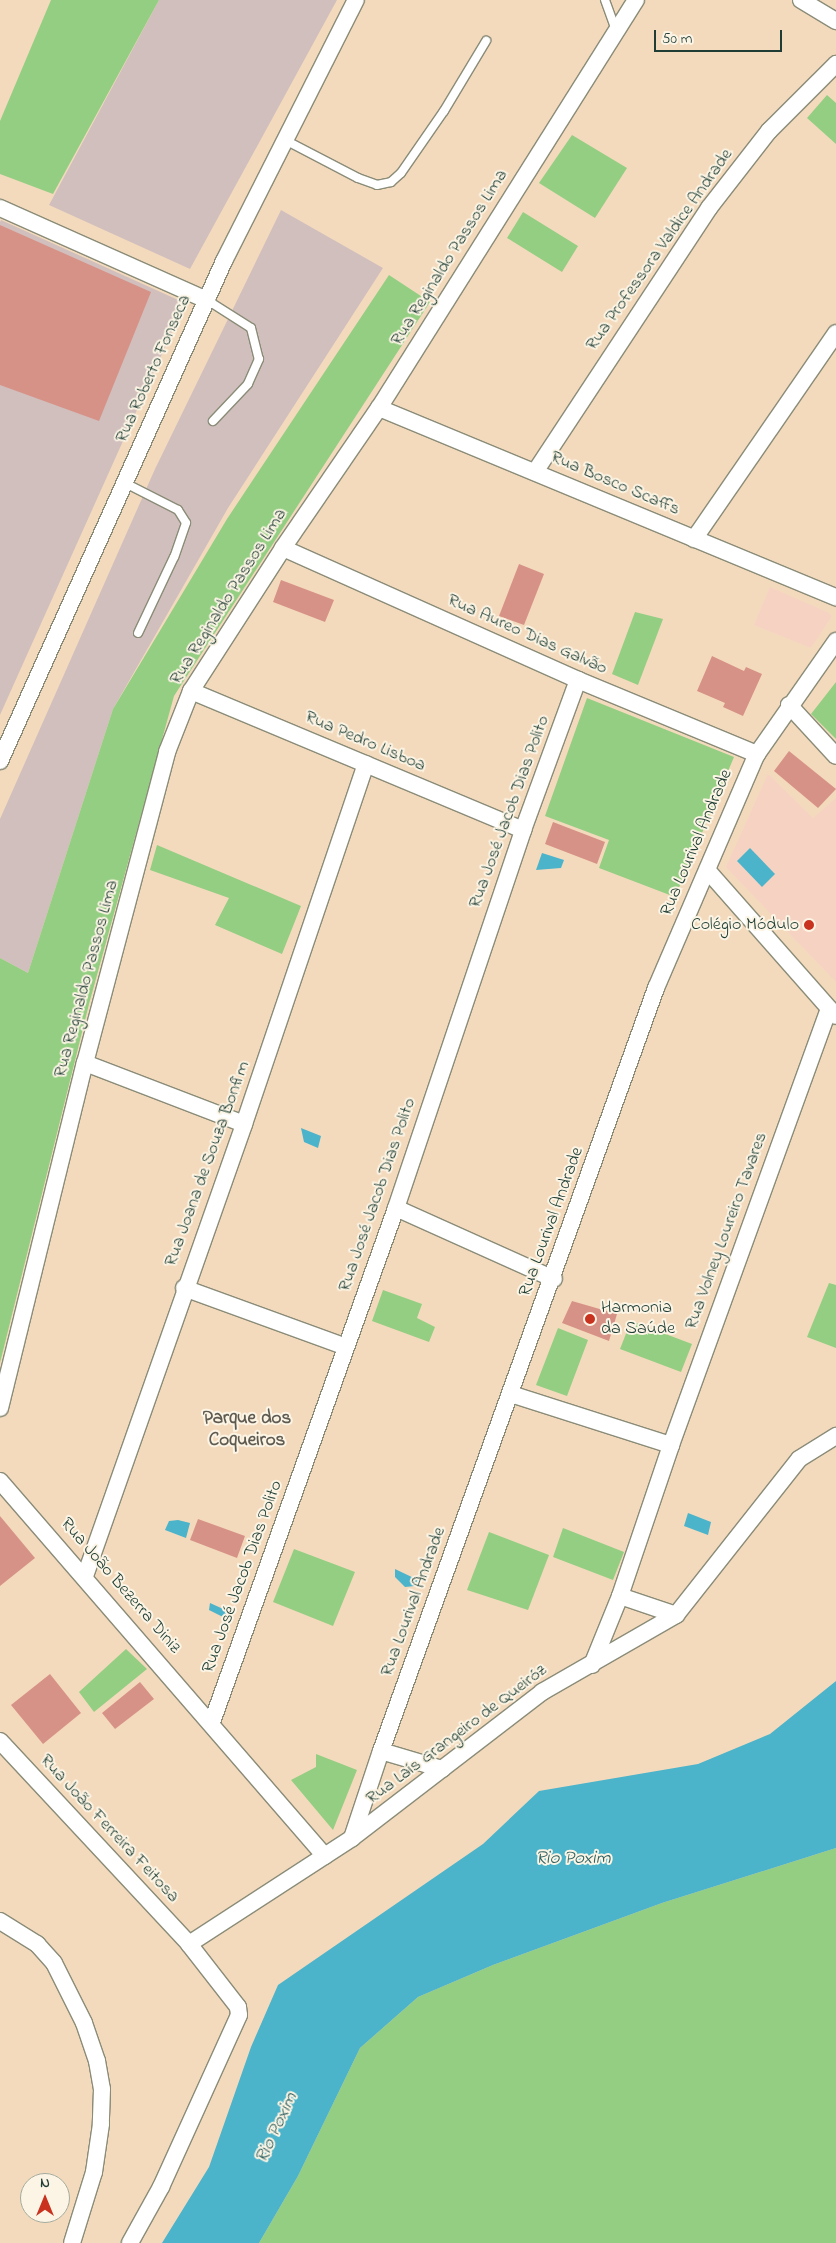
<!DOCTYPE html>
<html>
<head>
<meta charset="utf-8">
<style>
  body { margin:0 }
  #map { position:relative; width:836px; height:2243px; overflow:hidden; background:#f4dabd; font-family:"Indie Flower",sans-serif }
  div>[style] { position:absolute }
  .built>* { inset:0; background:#f6d2c3 }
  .industrial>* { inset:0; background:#d1bfbd }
  .green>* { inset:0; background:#93ce82 }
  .water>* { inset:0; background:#4bb3ca }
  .building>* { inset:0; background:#d79287 }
  .roads { filter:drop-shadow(1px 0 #8a8c78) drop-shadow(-1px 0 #8a8c78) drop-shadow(0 1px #8a8c78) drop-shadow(0 -1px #8a8c78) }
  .lane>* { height:8px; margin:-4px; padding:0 4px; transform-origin:4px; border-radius:4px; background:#fff }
  .street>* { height:16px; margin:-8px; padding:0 8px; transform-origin:8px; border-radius:8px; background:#fff }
  .dots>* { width:14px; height:14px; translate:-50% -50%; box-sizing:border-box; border:2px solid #fcf5e5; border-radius:50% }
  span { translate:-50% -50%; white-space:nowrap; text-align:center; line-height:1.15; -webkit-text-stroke:4px #fcf5e5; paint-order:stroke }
  .street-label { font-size:18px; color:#1f3d34 }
  .poi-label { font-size:18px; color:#1f3d34 }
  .right { translate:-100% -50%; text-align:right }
  .left { translate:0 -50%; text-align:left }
  .neighbourhood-label { font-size:19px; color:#5f5b51; font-weight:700 }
  .water-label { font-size:19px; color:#2c6061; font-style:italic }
  .north { position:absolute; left:20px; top:2173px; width:50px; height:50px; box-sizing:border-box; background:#fcf5e5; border:1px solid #a4ab9e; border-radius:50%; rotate:0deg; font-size:14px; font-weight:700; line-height:20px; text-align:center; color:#1f3d34 }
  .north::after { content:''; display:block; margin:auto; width:18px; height:22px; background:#c8321e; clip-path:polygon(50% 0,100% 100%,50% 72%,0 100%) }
  .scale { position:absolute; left:654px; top:30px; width:128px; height:22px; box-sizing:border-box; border:2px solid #1f3d34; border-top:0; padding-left:6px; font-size:15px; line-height:18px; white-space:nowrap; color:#1f3d34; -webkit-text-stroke:4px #fcf5e5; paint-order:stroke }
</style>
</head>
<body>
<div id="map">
  <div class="built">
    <i style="clip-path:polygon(770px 587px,827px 612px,832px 616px,811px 648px,754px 625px)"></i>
    <i style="clip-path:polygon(768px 774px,813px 818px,836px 798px,836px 982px,726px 867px)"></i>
  </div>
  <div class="industrial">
    <i style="clip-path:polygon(159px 0,337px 0,190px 269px,49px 205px)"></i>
    <i style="clip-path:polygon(281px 210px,383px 268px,228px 508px,113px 709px,28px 973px,0 958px,0 819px,155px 469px)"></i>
    <i style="clip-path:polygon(1px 220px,185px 303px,0 715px,0 222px)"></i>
  </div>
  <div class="green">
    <i style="clip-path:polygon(51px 0,159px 0,53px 194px,0 174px,0 121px)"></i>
    <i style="clip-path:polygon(827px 95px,836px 103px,836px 144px,807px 118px)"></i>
    <i style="clip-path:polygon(572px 135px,627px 168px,595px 218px,539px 183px)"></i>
    <i style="clip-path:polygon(523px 212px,578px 246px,562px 272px,507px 238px)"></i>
    <i style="clip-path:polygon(389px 275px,430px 302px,174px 696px,89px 1004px,0 1363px,0 958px,28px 973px,113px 709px,227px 519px)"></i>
    <i style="clip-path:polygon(635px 612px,663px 619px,638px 685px,612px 674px)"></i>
    <i style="clip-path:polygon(836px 682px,836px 739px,811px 714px)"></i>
    <i style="clip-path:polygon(587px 698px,734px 757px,675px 897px,599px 868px,609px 840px,545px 816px)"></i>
    <i style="clip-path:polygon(157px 845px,301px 906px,282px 954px,215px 925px,229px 898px,150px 870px)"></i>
    <i style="clip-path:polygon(829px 1283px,836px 1285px,836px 1348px,807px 1337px)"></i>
    <i style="clip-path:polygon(383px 1290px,422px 1304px,417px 1318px,435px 1327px,429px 1342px,372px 1321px)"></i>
    <i style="clip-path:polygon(631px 1321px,692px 1344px,681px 1372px,620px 1349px)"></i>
    <i style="clip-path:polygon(558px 1328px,588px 1340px,567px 1396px,536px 1385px)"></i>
    <i style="clip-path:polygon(563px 1528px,624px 1552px,613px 1580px,553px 1557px)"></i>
    <i style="clip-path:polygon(489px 1532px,549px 1555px,528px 1610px,467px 1590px)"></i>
    <i style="clip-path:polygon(294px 1549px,355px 1572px,333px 1626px,273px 1602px)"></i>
    <i style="clip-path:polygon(126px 1649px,147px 1669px,94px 1712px,79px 1692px)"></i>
    <i style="clip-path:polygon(316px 1754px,357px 1770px,333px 1830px,291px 1780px,316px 1767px)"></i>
    <i style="clip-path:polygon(836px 1848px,836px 2243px,259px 2243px,298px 2176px,360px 2048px,418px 1997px,493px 1965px,662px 1903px)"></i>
  </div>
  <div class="water">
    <i style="clip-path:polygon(750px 848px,775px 874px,762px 887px,737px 861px)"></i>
    <i style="clip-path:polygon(542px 853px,564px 860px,561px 868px,536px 870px)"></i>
    <i style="clip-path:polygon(301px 1128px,321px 1136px,318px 1148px,304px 1142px)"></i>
    <i style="clip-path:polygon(688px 1513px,711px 1522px,708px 1535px,684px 1526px)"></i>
    <i style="clip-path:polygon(178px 1520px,190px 1523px,186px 1538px,165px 1530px,169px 1521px)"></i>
    <i style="clip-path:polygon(395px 1569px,418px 1580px,415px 1586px,405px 1587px,395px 1577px)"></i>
    <i style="clip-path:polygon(210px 1603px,232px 1613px,229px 1620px,209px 1610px)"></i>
    <i style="clip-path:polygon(836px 1681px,836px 1848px,662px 1903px,493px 1965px,418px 1997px,360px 2048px,298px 2176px,259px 2243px,162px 2243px,209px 2167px,251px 2047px,278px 1985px,483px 1844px,539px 1791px,698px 1764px,770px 1734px)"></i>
  </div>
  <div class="building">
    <i style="clip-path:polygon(0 225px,151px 292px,99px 421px,0 385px)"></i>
    <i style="clip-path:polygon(519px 564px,544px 574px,524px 625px,499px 616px)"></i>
    <i style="clip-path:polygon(281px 580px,334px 600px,325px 622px,273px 602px)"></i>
    <i style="clip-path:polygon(712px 656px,744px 671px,746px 667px,762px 674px,743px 716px,723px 707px,725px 703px,697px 691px)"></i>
    <i style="clip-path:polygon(789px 751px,836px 789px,818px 808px,774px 771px)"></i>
    <i style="clip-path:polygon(553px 822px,605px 842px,597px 864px,545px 844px)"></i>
    <i style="clip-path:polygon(572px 1301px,617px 1314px,609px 1341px,562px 1323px)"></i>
    <i style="clip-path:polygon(0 1516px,35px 1558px,0 1586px)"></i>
    <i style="clip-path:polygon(198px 1519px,245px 1536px,237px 1558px,190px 1540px)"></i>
    <i style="clip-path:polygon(50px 1674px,81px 1713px,43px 1744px,11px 1705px)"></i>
    <i style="clip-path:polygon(140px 1682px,154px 1699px,115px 1729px,102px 1713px)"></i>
  </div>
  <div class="roads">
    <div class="lane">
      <i style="left:605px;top:0;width:33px;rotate:70deg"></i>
      <i style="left:285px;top:140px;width:82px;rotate:27.5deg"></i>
      <i style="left:358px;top:178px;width:20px;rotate:20deg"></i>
      <i style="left:377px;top:185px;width:14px;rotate:-12deg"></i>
      <i style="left:391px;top:182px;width:13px;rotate:-42deg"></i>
      <i style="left:401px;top:173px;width:75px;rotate:-55.3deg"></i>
      <i style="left:444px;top:111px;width:82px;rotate:-59deg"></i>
      <i style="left:207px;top:300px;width:52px;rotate:32.5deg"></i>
      <i style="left:251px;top:328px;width:32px;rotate:76deg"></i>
      <i style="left:259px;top:359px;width:27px;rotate:114deg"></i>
      <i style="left:248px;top:384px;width:51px;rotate:133.4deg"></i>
      <i style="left:125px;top:483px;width:59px;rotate:27deg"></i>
      <i style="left:178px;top:510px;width:15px;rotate:58deg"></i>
      <i style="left:186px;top:523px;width:36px;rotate:109deg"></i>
      <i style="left:174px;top:557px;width:84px;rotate:115.3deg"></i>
    </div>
    <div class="street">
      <i style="left:801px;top:0;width:41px;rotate:31deg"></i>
      <i style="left:0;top:208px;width:227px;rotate:24deg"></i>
      <i style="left:379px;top:408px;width:495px;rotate:22.5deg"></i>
      <i style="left:535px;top:472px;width:316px;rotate:-56.6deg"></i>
      <i style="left:709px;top:208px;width:98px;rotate:-52.1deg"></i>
      <i style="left:769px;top:131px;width:95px;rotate:-45deg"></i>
      <i style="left:694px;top:539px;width:250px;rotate:-55.4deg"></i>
      <i style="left:283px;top:548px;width:323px;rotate:24.1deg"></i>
      <i style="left:578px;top:680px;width:194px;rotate:22.5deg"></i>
      <i style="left:191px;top:691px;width:360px;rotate:22.7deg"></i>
      <i style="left:789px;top:705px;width:69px;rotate:47.3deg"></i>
      <i style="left:0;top:761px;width:548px;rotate:-65.87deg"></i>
      <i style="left:224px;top:261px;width:292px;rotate:-63.2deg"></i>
      <i style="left:708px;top:871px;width:193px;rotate:48.6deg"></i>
      <i style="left:85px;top:1063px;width:170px;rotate:21deg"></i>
      <i style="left:396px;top:1208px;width:173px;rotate:24.2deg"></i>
      <i style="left:184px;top:1288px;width:172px;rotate:20deg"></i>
      <i style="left:511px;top:1394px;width:168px;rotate:17.7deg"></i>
      <i style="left:0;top:1408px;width:355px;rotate:-76.2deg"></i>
      <i style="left:85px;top:1063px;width:322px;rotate:-75.2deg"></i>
      <i style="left:167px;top:752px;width:66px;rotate:-68.5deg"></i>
      <i style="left:191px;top:691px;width:170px;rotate:-57.2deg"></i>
      <i style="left:283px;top:548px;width:170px;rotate:-55.6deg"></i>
      <i style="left:379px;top:408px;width:482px;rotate:-57.8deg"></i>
      <i style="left:0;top:1481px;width:496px;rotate:49.1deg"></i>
      <i style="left:85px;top:1576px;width:479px;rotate:-70.6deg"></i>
      <i style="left:244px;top:1124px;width:380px;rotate:-71.3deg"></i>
      <i style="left:620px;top:1596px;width:59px;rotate:18.7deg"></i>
      <i style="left:592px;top:1665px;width:74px;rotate:-67.9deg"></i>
      <i style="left:620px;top:1596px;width:159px;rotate:-71.3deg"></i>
      <i style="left:671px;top:1445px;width:464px;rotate:-70.1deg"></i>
      <i style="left:212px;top:1722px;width:546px;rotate:-70.3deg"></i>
      <i style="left:396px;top:1208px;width:399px;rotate:-71.4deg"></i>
      <i style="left:523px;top:830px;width:160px;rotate:-69.9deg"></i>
      <i style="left:0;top:1741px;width:277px;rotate:47deg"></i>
      <i style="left:189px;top:1944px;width:80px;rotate:52.1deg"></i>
      <i style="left:238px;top:2007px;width:8px;rotate:83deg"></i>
      <i style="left:239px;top:2015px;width:189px;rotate:114.4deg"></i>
      <i style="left:161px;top:2187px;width:64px;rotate:119deg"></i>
      <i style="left:381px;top:1751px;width:64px;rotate:16.4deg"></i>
      <i style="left:352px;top:1838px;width:92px;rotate:-71.6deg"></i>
      <i style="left:381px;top:1751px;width:811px;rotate:-70.18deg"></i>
      <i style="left:656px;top:988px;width:255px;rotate:-66.7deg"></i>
      <i style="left:757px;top:754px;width:138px;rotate:-55deg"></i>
      <i style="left:0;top:1921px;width:44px;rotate:31.9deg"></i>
      <i style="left:37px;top:1944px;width:25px;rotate:48deg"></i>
      <i style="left:54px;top:1963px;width:67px;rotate:63.4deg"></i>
      <i style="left:84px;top:2023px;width:40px;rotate:71.1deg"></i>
      <i style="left:97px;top:2061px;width:28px;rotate:80deg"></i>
      <i style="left:102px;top:2089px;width:35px;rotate:92deg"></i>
      <i style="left:101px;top:2124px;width:49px;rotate:98.3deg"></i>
      <i style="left:94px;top:2172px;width:74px;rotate:107.2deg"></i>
      <i style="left:189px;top:1944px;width:194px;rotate:-33deg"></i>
      <i style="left:352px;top:1838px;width:240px;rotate:-37.5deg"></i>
      <i style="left:542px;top:1692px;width:155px;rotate:-29.9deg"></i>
      <i style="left:676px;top:1615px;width:199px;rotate:-51.7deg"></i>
      <i style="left:799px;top:1459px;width:44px;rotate:-31.9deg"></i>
    </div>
  </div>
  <div class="dots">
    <i style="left:809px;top:925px;background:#c8321e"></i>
    <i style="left:590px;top:1319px;background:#c8321e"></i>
  </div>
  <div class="street-label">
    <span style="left:660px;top:250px;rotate:-55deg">Rua Professora Valdice Andrade</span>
    <span style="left:450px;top:258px;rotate:-58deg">Rua Reginaldo Passos Lima</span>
    <span style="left:154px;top:369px;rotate:-66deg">Rua Roberto Fonseca</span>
    <span style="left:615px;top:484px;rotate:23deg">Rua Bosco Scaffs</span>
    <span style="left:229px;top:597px;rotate:-58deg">Rua Reginaldo Passos Lima</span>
    <span style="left:527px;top:635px;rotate:24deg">Rua Aureo Dias Galvão</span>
    <span style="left:365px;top:742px;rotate:23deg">Rua Pedro Lisboa</span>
    <span style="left:510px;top:812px;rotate:-70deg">Rua José Jacob Dias Polito</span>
    <span style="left:697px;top:843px;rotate:-67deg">Rua Lourival Andrade</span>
    <span style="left:87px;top:979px;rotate:-75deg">Rua Reginaldo Passos Lima</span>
    <span style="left:208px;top:1164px;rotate:-70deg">Rua Joana de Souza Bonfim</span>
    <span style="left:378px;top:1195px;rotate:-71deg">Rua José Jacob Dias Polito</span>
    <span style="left:552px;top:1222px;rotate:-70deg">Rua Lourival Andrade</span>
    <span style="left:727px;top:1231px;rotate:-70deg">Rua Volney Loureiro Tavares</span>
    <span style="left:243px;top:1577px;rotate:-70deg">Rua José Jacob Dias Polito</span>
    <span style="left:120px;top:1586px;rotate:49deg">Rua João Bezerra Diniz</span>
    <span style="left:414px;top:1602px;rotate:-70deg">Rua Lourival Andrade</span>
    <span style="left:457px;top:1735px;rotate:-37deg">Rua Laís Grangeiro de Queiróz</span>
    <span style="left:109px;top:1829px;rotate:47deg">Rua João Ferreira Feitosa</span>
  </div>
  <div class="poi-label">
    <span class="right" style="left:799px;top:925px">Colégio Módulo</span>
    <span class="left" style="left:601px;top:1319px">Harmonia<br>da Saúde</span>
  </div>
  <div class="neighbourhood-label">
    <span style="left:247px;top:1430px">Parque dos<br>Coqueiros</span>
  </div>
  <div class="water-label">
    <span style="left:573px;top:1859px">Rio Poxim</span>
    <span style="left:277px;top:2128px;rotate:-65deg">Rio Poxim</span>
  </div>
  <div class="north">N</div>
  <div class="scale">50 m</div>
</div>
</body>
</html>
